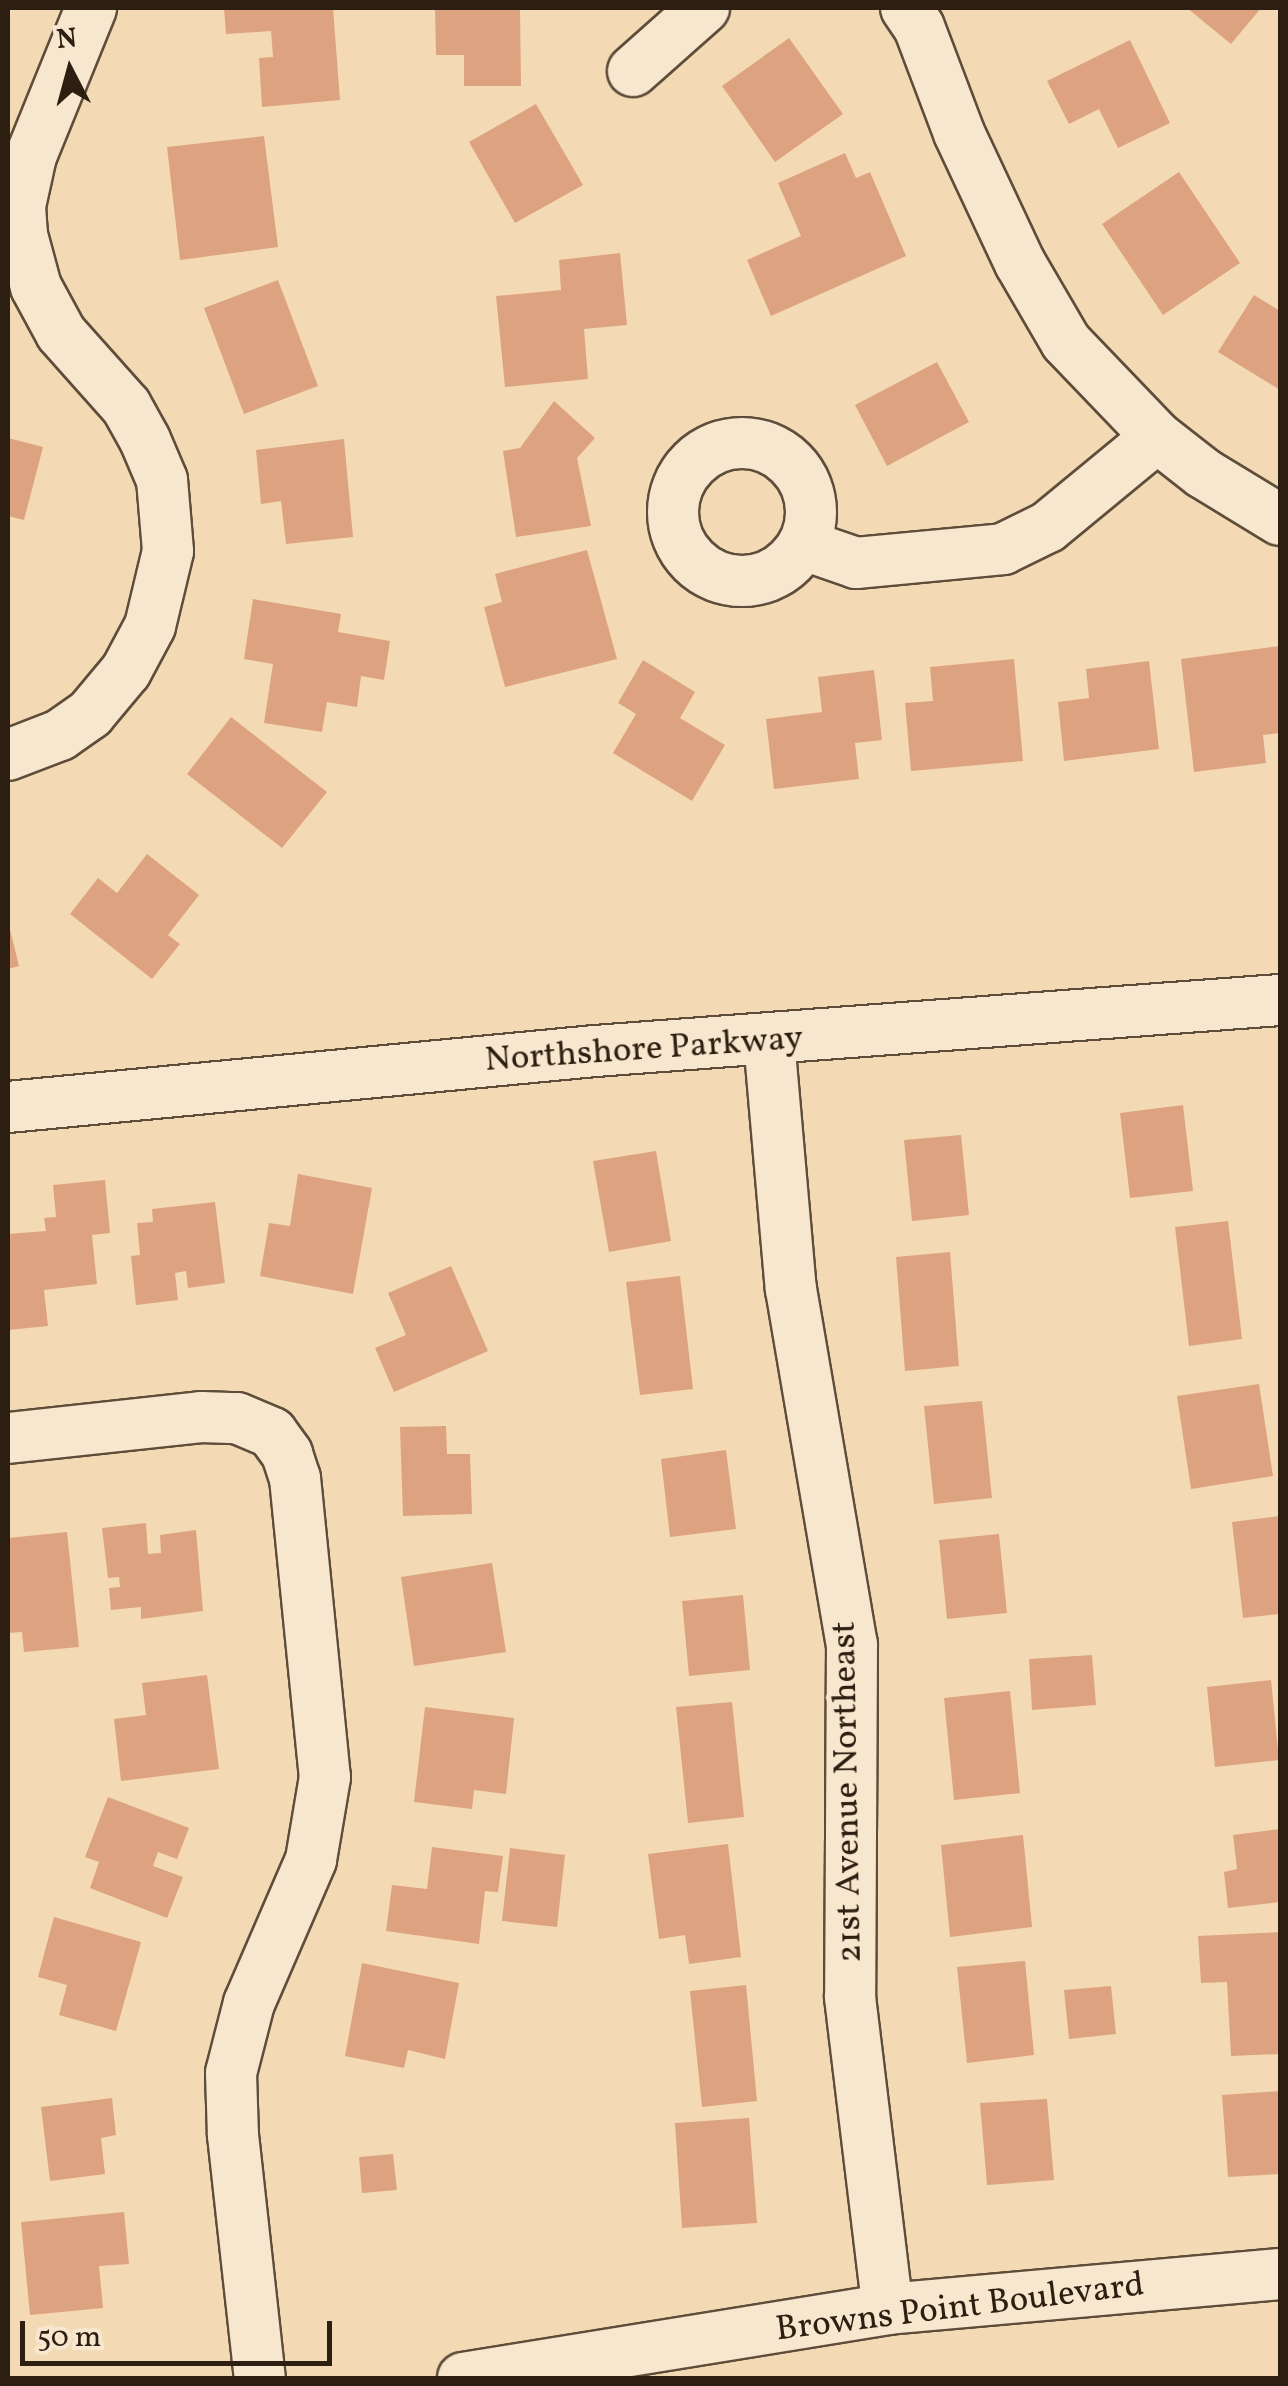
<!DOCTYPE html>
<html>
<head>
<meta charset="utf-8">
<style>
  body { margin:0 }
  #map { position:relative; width:1288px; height:2386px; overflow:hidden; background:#f3dab4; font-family:Vollkorn,serif }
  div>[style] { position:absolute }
  .building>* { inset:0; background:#dda380 }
  .roads { filter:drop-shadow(2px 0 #5e4d3a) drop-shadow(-2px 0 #5e4d3a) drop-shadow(0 2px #5e4d3a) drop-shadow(0 -2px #5e4d3a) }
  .minor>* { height:50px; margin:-25px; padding:0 25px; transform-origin:25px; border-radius:25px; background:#f7e7ce }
  .minor>.ring { margin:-25px; padding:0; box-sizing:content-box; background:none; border:50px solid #f7e7ce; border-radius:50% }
  span { translate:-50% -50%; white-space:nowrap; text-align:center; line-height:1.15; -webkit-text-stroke:10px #f7e7ce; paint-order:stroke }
  .street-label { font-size:35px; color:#2d1e12 }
  .frame { position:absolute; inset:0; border:10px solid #2d1e12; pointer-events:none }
  .north { position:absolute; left:20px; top:20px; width:100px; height:100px; -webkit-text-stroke:8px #f7e7ce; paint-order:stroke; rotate:354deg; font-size:28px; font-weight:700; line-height:40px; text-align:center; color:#2d1e12 }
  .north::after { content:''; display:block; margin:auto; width:35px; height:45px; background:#2d1e12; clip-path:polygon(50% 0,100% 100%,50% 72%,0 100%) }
  .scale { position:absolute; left:20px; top:2321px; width:312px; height:45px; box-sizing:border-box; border:5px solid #2d1e12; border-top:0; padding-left:12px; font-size:30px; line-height:35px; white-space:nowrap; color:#2d1e12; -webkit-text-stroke:8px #f7e7ce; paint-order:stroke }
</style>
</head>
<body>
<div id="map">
  <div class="building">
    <i style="clip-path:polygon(224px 8px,333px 8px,340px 100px,262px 107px,259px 58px,273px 57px,271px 31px,226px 34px)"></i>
    <i style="clip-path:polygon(435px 8px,520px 8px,521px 86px,464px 86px,464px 55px,436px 55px)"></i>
    <i style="clip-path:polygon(1187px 8px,1261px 8px,1231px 44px)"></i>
    <i style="clip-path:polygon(789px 38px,843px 114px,775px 162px,722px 86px)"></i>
    <i style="clip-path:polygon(1130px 40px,1170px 123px,1118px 148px,1099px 109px,1069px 124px,1047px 81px)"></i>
    <i style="clip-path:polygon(536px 104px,583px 185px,515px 223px,469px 142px)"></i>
    <i style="clip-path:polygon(264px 136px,278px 247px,180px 260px,167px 147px)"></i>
    <i style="clip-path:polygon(845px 153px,856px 178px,870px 172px,906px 256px,771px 316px,747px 260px,801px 236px,778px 183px)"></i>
    <i style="clip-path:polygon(1179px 172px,1240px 263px,1163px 315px,1102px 224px)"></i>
    <i style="clip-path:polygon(620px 253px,627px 325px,584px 329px,588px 379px,505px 387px,496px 296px,561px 290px,559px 260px)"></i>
    <i style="clip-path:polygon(278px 280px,318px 386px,244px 414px,204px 308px)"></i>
    <i style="clip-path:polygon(1254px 295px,1280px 311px,1280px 390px,1218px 352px)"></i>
    <i style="clip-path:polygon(937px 362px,969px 422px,887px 466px,855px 405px)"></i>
    <i style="clip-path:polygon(554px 401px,595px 438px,577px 458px,591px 526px,516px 537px,503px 451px,520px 448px)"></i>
    <i style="clip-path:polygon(8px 438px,43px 447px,24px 520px,8px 516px)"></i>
    <i style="clip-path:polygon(344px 439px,353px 537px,286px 544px,281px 501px,261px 504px,256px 450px)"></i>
    <i style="clip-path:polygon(587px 550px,617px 659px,505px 687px,484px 607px,502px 602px,495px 574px)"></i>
    <i style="clip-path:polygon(253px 599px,341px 614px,338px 632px,390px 641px,384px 680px,361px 676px,357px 707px,327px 702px,322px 732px,264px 723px,273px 664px,244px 659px)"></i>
    <i style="clip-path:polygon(1280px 646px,1280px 733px,1263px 735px,1266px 763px,1194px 772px,1181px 659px)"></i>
    <i style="clip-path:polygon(1014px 659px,1023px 761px,911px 771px,905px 703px,933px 701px,930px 667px)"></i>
    <i style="clip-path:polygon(643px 660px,695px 692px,680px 718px,725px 745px,692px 801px,613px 753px,636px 714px,618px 703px)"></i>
    <i style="clip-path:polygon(1149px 661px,1159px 749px,1064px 761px,1058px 702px,1089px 698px,1086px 669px)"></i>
    <i style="clip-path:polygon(874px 670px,882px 740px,855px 743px,859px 779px,774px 789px,766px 719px,822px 712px,818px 677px)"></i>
    <i style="clip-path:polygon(231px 717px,327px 792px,282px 848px,187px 774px)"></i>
    <i style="clip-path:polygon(147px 854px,199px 895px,168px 935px,180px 944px,152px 979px,70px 914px,98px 878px,117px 893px)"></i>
    <i style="clip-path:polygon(8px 921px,19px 966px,8px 969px)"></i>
    <i style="clip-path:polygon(1183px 1105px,1193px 1191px,1130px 1198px,1120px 1113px)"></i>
    <i style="clip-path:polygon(961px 1135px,969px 1215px,912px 1221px,904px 1140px)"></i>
    <i style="clip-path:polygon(656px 1151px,671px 1241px,609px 1252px,593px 1161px)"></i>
    <i style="clip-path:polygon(298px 1174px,372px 1188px,353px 1294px,260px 1276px,269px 1223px,290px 1226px)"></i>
    <i style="clip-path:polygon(105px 1180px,110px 1233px,92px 1235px,97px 1284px,44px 1290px,48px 1326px,8px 1330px,8px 1234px,46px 1231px,44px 1218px,56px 1217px,53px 1185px)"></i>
    <i style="clip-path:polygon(215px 1202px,225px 1283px,188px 1288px,186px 1271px,175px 1273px,178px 1300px,136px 1305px,131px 1256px,140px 1255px,137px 1223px,153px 1222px,152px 1209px)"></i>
    <i style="clip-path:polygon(1228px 1221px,1242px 1339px,1189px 1346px,1175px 1227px)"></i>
    <i style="clip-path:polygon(950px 1252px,959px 1366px,905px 1371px,896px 1257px)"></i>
    <i style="clip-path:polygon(451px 1266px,488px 1351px,394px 1392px,375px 1348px,406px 1335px,388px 1293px)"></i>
    <i style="clip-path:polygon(680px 1276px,693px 1389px,640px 1395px,626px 1282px)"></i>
    <i style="clip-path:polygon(1259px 1384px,1273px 1476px,1191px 1489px,1177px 1396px)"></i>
    <i style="clip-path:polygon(982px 1401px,992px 1498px,934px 1504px,924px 1406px)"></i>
    <i style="clip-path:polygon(446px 1426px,447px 1454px,470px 1454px,472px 1514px,403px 1516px,400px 1427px)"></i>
    <i style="clip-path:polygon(726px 1450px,736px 1529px,670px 1537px,661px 1459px)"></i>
    <i style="clip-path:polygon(1280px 1516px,1280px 1614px,1243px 1618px,1232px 1522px)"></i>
    <i style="clip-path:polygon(146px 1523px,148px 1554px,161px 1553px,160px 1535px,196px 1530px,203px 1611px,141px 1619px,141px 1607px,111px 1610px,109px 1588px,120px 1587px,119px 1577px,108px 1578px,102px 1528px)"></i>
    <i style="clip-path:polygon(67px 1532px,79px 1647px,24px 1652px,22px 1632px,8px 1633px,8px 1538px)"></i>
    <i style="clip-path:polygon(999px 1534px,1007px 1613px,947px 1619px,939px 1540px)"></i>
    <i style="clip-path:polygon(492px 1563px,506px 1652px,414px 1666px,401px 1577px)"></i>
    <i style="clip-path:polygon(743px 1595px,750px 1670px,689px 1676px,682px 1601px)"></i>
    <i style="clip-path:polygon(1092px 1655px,1096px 1705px,1032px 1710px,1029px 1659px)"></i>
    <i style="clip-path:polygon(207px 1675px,219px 1769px,121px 1781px,114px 1719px,146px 1715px,142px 1683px)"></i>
    <i style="clip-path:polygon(1271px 1680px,1279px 1760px,1215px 1767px,1207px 1687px)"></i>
    <i style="clip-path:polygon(1010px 1691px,1020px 1793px,954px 1800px,944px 1698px)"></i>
    <i style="clip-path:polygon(732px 1702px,744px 1817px,688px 1823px,676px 1707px)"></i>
    <i style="clip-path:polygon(425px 1707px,514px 1718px,506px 1794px,474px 1790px,472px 1809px,414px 1802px)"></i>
    <i style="clip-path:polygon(108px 1797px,189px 1828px,177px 1859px,158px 1852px,153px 1866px,183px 1877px,167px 1918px,90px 1888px,99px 1862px,85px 1857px)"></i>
    <i style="clip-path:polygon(1280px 1829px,1280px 1902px,1228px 1908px,1224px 1872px,1237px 1869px,1233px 1835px)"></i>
    <i style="clip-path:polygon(1023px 1835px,1032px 1927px,950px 1937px,941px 1845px)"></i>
    <i style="clip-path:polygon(728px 1844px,741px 1957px,689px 1964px,685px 1935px,659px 1939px,648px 1854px)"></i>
    <i style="clip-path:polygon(432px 1847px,503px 1856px,498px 1892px,485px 1891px,479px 1944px,386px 1931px,392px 1885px,427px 1889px)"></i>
    <i style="clip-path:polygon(510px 1848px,565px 1855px,557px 1927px,502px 1921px)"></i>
    <i style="clip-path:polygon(54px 1917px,141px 1942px,116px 2031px,59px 2015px,67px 1985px,38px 1977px)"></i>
    <i style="clip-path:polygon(1280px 1932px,1280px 2054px,1231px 2056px,1227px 1982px,1201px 1983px,1198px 1936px)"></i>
    <i style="clip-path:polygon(1025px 1961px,1034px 2055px,967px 2063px,957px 1967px)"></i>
    <i style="clip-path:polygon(362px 1963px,459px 1983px,445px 2059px,408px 2050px,404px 2068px,345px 2056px)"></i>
    <i style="clip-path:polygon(746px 1985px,757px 2101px,702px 2107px,690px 1991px)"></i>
    <i style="clip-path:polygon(1111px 1986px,1116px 2034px,1069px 2039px,1064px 1990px)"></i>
    <i style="clip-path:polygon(1280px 2091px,1280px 2174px,1228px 2177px,1222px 2095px)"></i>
    <i style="clip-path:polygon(112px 2098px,116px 2135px,101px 2138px,105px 2174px,50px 2181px,41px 2107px)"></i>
    <i style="clip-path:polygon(1047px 2099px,1054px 2180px,987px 2185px,980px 2103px)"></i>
    <i style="clip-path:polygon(749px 2118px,757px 2223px,682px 2228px,675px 2123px)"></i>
    <i style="clip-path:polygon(393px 2154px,397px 2190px,362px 2193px,359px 2157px)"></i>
    <i style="clip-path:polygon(124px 2212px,129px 2264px,99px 2266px,103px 2308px,30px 2315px,21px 2222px)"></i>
  </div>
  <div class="roads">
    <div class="minor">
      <i style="left:906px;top:8px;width:23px;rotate:56deg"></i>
      <i style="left:919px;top:27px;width:113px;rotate:69.3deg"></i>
      <i style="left:959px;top:133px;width:144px;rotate:64.9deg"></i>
      <i style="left:1020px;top:263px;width:91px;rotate:59.8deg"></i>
      <i style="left:1066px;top:342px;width:132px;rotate:46.2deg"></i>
      <i style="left:1157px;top:437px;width:58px;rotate:38deg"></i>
      <i style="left:1203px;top:473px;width:90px;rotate:31.4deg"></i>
      <i style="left:633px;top:71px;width:95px;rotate:-41.6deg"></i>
      <i class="ring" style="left:673px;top:443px;width:88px;height:88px"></i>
      <i style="left:804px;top:545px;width:55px;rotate:19.1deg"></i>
      <i style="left:856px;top:563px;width:148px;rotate:-5.4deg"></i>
      <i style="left:1003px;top:549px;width:50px;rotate:-26.1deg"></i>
      <i style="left:1048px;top:527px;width:141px;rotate:-39.5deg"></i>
      <i style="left:8px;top:755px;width:56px;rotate:-21deg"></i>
      <i style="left:60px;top:735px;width:37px;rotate:-35deg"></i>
      <i style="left:90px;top:714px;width:56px;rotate:-50.1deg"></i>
      <i style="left:126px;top:671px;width:51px;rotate:-61.9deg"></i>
      <i style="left:150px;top:626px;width:77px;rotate:-76.5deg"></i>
      <i style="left:168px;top:551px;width:71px;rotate:-94.8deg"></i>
      <i style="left:162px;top:480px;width:43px;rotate:-113deg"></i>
      <i style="left:145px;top:440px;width:39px;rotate:-119deg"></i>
      <i style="left:126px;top:406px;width:98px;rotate:-131.7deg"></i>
      <i style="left:61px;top:333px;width:52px;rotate:-118.5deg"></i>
      <i style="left:36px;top:287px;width:54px;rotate:-105.1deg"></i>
      <i style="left:22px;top:235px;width:29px;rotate:-94deg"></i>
      <i style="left:20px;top:206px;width:51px;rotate:-77.6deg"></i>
      <i style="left:31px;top:156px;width:160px;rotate:-67.9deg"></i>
      <i style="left:769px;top:1040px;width:250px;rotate:85deg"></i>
      <i style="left:791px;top:1289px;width:360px;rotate:80.3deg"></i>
      <i style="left:852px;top:1644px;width:353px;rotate:90.3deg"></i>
      <i style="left:850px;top:1997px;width:314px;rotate:83.1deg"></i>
      <i style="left:8px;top:1107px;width:590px;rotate:-5.45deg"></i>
      <i style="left:595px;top:1051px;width:687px;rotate:-4.26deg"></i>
      <i style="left:8px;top:1438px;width:194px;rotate:-6.2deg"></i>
      <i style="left:201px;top:1417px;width:36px;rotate:2deg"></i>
      <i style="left:237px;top:1418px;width:38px;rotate:23deg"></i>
      <i style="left:272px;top:1433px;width:26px;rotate:54deg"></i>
      <i style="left:287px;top:1454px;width:25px;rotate:72deg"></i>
      <i style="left:295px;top:1478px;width:301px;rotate:84.3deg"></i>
      <i style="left:325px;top:1777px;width:84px;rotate:99.6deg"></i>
      <i style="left:311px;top:1860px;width:156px;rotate:113.4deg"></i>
      <i style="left:249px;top:2003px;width:72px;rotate:104.4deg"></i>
      <i style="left:231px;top:2073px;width:62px;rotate:88.2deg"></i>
      <i style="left:233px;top:2135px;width:244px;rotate:83.7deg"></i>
      <i style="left:463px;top:2378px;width:431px;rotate:-9.2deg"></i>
      <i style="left:888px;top:2309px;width:394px;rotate:-5.1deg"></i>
    </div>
  </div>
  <div class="street-label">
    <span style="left:644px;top:1050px;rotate:-4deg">Northshore Parkway</span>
    <span style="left:848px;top:1792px;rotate:-91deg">21st Avenue Northeast</span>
    <span style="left:960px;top:2308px;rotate:-7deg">Browns Point Boulevard</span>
  </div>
  <div class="frame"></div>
  <div class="north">N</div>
  <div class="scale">50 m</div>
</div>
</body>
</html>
